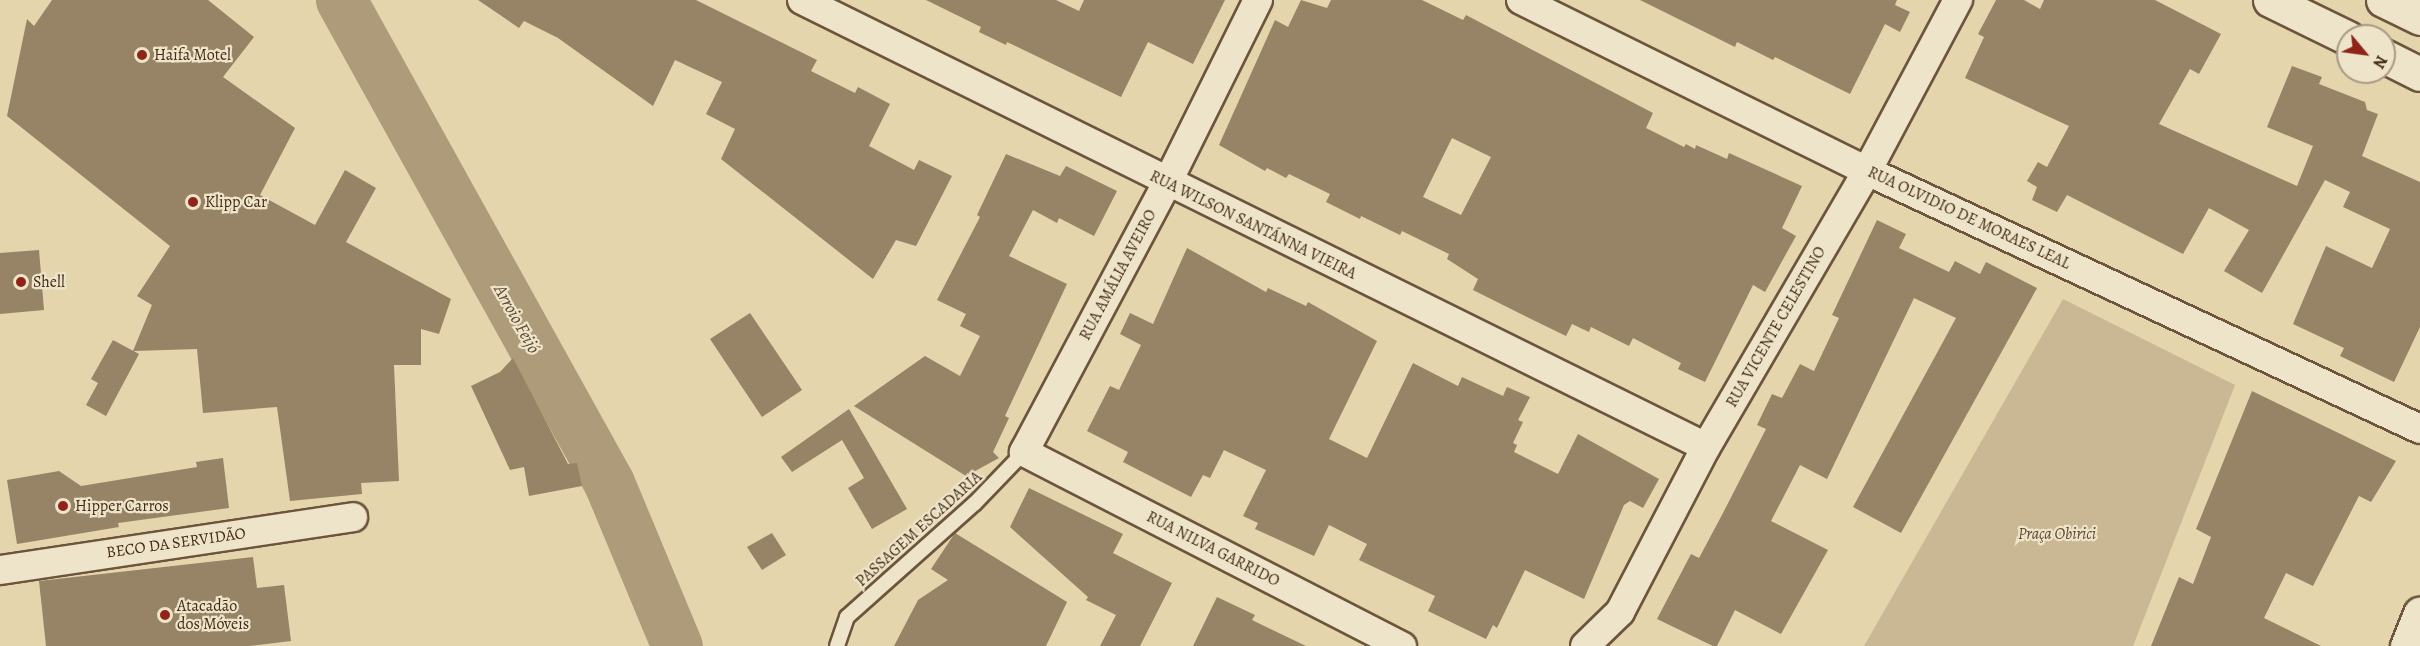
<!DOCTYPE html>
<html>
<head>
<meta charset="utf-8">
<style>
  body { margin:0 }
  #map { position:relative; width:2420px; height:646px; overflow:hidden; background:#e4d5ad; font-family:Alegreya,serif }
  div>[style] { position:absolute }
  .green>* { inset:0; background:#c9b893 }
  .river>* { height:51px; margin:-25.5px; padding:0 25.5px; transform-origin:25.5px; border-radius:25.5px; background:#ae9b7a }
  .building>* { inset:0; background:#978365 }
  .roads { filter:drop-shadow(2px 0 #6c553c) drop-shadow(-2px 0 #6c553c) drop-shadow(0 2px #6c553c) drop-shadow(0 -2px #6c553c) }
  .lane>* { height:14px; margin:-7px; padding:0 7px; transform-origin:7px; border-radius:7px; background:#ede4ca }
  .street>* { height:28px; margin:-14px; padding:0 14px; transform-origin:14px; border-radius:14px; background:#ede4ca }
  .secondary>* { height:33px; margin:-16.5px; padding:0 16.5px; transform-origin:16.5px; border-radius:16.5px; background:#ede4ca }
  .dots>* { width:16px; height:16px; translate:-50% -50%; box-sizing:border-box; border:3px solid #ede4ca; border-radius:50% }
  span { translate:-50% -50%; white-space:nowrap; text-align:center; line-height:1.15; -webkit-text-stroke:4.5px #ede4ca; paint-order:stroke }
  .poi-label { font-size:16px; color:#442a16 }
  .left { translate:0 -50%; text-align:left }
  .street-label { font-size:16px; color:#442a16 }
  .park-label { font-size:16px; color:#5f462f; font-style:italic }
  .water-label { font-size:18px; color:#5e462f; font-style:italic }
  .north { position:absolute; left:2336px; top:24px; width:60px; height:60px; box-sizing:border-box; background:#ede4ca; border:2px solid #a99a82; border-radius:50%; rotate:119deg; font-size:16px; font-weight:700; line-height:24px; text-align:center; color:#442a16 }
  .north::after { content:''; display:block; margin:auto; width:21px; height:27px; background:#8f2418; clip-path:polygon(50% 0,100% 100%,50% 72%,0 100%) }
</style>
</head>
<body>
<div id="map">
  <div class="green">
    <i style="clip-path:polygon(2063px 299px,2235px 385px,2133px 646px,1864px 646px)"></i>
  </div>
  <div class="river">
    <i style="left:341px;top:0;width:552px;rotate:60.98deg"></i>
    <i style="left:609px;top:483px;width:177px;rotate:67.4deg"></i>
  </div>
  <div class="building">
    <i style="clip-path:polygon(52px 0,208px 0,254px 37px,223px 77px,295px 128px,260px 195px,315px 225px,345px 170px,376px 188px,346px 242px,451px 299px,439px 334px,421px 329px,421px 365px,394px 365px,399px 481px,361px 483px,362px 494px,290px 501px,277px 407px,203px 413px,197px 349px,133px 351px,152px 305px,137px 296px,170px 246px,7px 116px,27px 19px,34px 26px)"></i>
    <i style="clip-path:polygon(478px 0,696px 0,817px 60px,811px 71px,855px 93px,858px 87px,890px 104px,869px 146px,914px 170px,919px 160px,952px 176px,916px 246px,896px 240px,873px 279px,721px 159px,735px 129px,706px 114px,722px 82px,675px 60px,653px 106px,558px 38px,524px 21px,519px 28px)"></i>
    <i style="clip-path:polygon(926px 0,1056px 0,1079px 11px,1084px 0,1225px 0,1193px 64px,1148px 42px,1121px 97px,1007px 42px,1006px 45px,979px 32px,981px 27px)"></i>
    <i style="clip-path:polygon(evenodd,1301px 0,1327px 8px,1331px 0,1422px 0,1463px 20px,1466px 15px,1653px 113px,1646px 128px,1684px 147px,1686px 144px,1695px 149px,1696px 145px,1727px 159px,1729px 153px,1802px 186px,1782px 228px,1796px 236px,1765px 292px,1753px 285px,1705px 382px,1678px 369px,1681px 363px,1633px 338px,1629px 346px,1591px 327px,1589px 332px,1572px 324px,1566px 336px,1529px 318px,1473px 290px,1478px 279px,1447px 259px,1449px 254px,1402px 231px,1400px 235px,1361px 216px,1360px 219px,1326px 202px,1330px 194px,1289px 174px,1286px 178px,1267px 168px,1265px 171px,1219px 145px,1275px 20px,1288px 27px,1301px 0,1452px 138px,1491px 157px,1461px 215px,1423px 197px,1452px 138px)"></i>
    <i style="clip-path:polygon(1640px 0,1897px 0,1895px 5px,1910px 12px,1900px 32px,1885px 24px,1850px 94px,1775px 57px,1773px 60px,1737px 42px,1735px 47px)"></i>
    <i style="clip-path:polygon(1996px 0,2024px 0,2040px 9px,2044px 0,2155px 0,2221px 34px,2199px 74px,2190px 69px,2159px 124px,2297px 186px,2313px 146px,2267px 127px,2292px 66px,2322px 77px,2319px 84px,2365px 102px,2367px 110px,2378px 114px,2362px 156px,2420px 182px,2420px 327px,2394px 382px,2340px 356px,2344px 348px,2293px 324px,2326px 246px,2372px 268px,2390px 229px,2343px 207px,2350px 192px,2325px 180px,2262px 293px,2224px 271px,2249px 230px,2209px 208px,2183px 254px,2067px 195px,2057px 212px,2032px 200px,2037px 187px,2027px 181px,2038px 162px,2047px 167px,2069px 126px,1965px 78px,1984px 37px,1978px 34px)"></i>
    <i style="clip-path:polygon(1006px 154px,1060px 176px,1066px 166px,1117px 191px,1094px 236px,1059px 218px,1057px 223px,1033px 210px,1009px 256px,1067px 284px,1005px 416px,1009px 418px,993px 452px,999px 458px,966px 476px,854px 406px,925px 356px,960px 376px,980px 336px,960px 326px,966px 314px,937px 300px,980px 217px,977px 215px)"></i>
    <i style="clip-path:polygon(1877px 220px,1906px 234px,1899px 248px,1949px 272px,1955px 261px,1980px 274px,1986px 262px,2037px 288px,1901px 533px,1853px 507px,1956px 318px,1914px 298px,1827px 479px,1800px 465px,1771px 521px,1828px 550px,1781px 634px,1735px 610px,1717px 646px,1713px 646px,1657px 619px,1691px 554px,1699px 558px,1723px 513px,1766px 429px,1757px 425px,1772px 394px,1782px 398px,1800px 364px,1814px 371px,1839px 318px,1832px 315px)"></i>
    <i style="clip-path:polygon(1187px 248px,1266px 292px,1268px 288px,1306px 306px,1308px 302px,1377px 341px,1329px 439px,1367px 458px,1413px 363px,1458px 386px,1462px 377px,1503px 396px,1507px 387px,1530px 397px,1518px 420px,1523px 422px,1513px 443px,1517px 445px,1514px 452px,1558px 474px,1578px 434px,1659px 479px,1643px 508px,1630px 501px,1624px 505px,1584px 599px,1525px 570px,1497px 628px,1493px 625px,1486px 639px,1428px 611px,1435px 596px,1359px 560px,1367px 544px,1329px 525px,1314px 556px,1255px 529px,1258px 523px,1243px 516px,1266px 470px,1224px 450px,1210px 478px,1203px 475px,1191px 497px,1123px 462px,1128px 452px,1087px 431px,1110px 386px,1119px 390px,1141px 345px,1120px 334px,1130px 313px,1153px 324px)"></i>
    <i style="clip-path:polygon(39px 250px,44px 310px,0 314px,0 253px)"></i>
    <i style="clip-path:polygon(750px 313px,802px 390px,762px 417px,710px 339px)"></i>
    <i style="clip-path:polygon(113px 340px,139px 354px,106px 416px,86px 405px,98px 383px,91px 379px)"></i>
    <i style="clip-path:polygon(513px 358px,568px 464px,577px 463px,582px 486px,529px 496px,524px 467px,510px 470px,471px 386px,500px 372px)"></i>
    <i style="clip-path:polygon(2252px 391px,2396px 461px,2371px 502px,2359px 496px,2313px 586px,2286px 573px,2264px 618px,2321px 646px,2151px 646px,2179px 577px,2193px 584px,2211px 537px,2196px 529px)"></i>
    <i style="clip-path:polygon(849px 409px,907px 509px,872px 529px,848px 488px,864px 478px,842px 440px,792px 472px,781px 457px)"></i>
    <i style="clip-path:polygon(223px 458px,229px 508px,118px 523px,119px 527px,17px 544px,7px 480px,59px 471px,81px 486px,197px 467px,196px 462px)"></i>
    <i style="clip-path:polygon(1029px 488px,1123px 534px,1113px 553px,1172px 583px,1140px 646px,1100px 646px,1116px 615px,1086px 600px,1088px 597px,1010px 527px)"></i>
    <i style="clip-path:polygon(772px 533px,786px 555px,762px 570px,747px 547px)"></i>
    <i style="clip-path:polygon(955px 533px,1067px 602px,1046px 646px,894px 646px,918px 600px,948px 580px,931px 569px)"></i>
    <i style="clip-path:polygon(253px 557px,257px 588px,284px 585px,291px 641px,249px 646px,46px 646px,39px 581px)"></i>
    <i style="clip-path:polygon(1217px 597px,1255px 615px,1252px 620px,1306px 646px,1193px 646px)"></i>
  </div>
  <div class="roads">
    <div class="lane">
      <i style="left:837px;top:646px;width:31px;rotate:-71deg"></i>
      <i style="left:847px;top:617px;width:171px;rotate:-41.7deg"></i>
      <i style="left:975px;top:503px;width:71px;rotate:-46.1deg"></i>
    </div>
    <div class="street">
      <i style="left:802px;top:0;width:1008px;rotate:26.31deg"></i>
      <i style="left:1258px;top:0;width:204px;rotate:116.4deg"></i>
      <i style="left:1167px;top:183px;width:305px;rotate:118deg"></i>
      <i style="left:1024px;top:452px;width:425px;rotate:27.2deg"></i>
      <i style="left:1521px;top:0;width:386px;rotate:26.3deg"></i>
      <i style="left:1867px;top:171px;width:610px;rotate:25.01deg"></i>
      <i style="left:0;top:570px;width:357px;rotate:-8.5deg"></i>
      <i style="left:1585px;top:646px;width:49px;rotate:-44.2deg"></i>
      <i style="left:1620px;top:612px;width:186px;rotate:-62.5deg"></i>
      <i style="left:1706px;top:447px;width:320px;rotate:-59.7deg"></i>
      <i style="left:1867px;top:171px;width:194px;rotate:-62deg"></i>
    </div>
    <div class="secondary">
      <i style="left:2270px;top:0;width:87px;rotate:26deg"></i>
      <i style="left:2383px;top:0;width:41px;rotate:25.9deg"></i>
      <i style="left:2384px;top:56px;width:40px;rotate:26.6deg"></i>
      <i style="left:2407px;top:646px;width:35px;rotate:-68deg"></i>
    </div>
  </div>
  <div class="dots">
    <i style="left:142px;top:55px;background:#8f2418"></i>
    <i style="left:193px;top:202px;background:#8f2418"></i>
    <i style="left:21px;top:282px;background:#8f2418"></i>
    <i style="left:63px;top:506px;background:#8f2418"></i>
    <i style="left:165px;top:615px;background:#8f2418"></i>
  </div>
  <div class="poi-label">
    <span class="left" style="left:154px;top:55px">Haifa Motel</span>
    <span class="left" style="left:205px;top:202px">Klipp Car</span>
    <span class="left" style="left:33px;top:282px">Shell</span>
    <span class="left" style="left:75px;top:506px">Hipper Carros</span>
    <span class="left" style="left:177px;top:615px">Atacadão<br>dos Móveis</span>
  </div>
  <div class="street-label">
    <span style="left:1969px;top:218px;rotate:25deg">RUA OLVIDIO DE MORAES LEAL</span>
    <span style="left:1253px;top:225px;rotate:26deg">RUA WILSON SANTÁNNA VIEIRA</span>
    <span style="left:1118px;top:275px;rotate:-62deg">RUA AMÁLIA AVEIRO</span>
    <span style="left:1776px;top:327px;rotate:-60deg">RUA VICENTE CELESTINO</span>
    <span style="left:919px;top:529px;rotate:-42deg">PASSAGEM ESCADARIA</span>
    <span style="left:176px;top:543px;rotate:-8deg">BECO DA SERVIDÃO</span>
    <span style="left:1213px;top:549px;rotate:27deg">RUA NILVA GARRIDO</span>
  </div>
  <div class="park-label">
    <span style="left:2057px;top:534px">Praça Obirici</span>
  </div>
  <div class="water-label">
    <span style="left:517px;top:319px;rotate:61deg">Arroio Feijó</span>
  </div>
  <div class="north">N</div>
</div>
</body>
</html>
